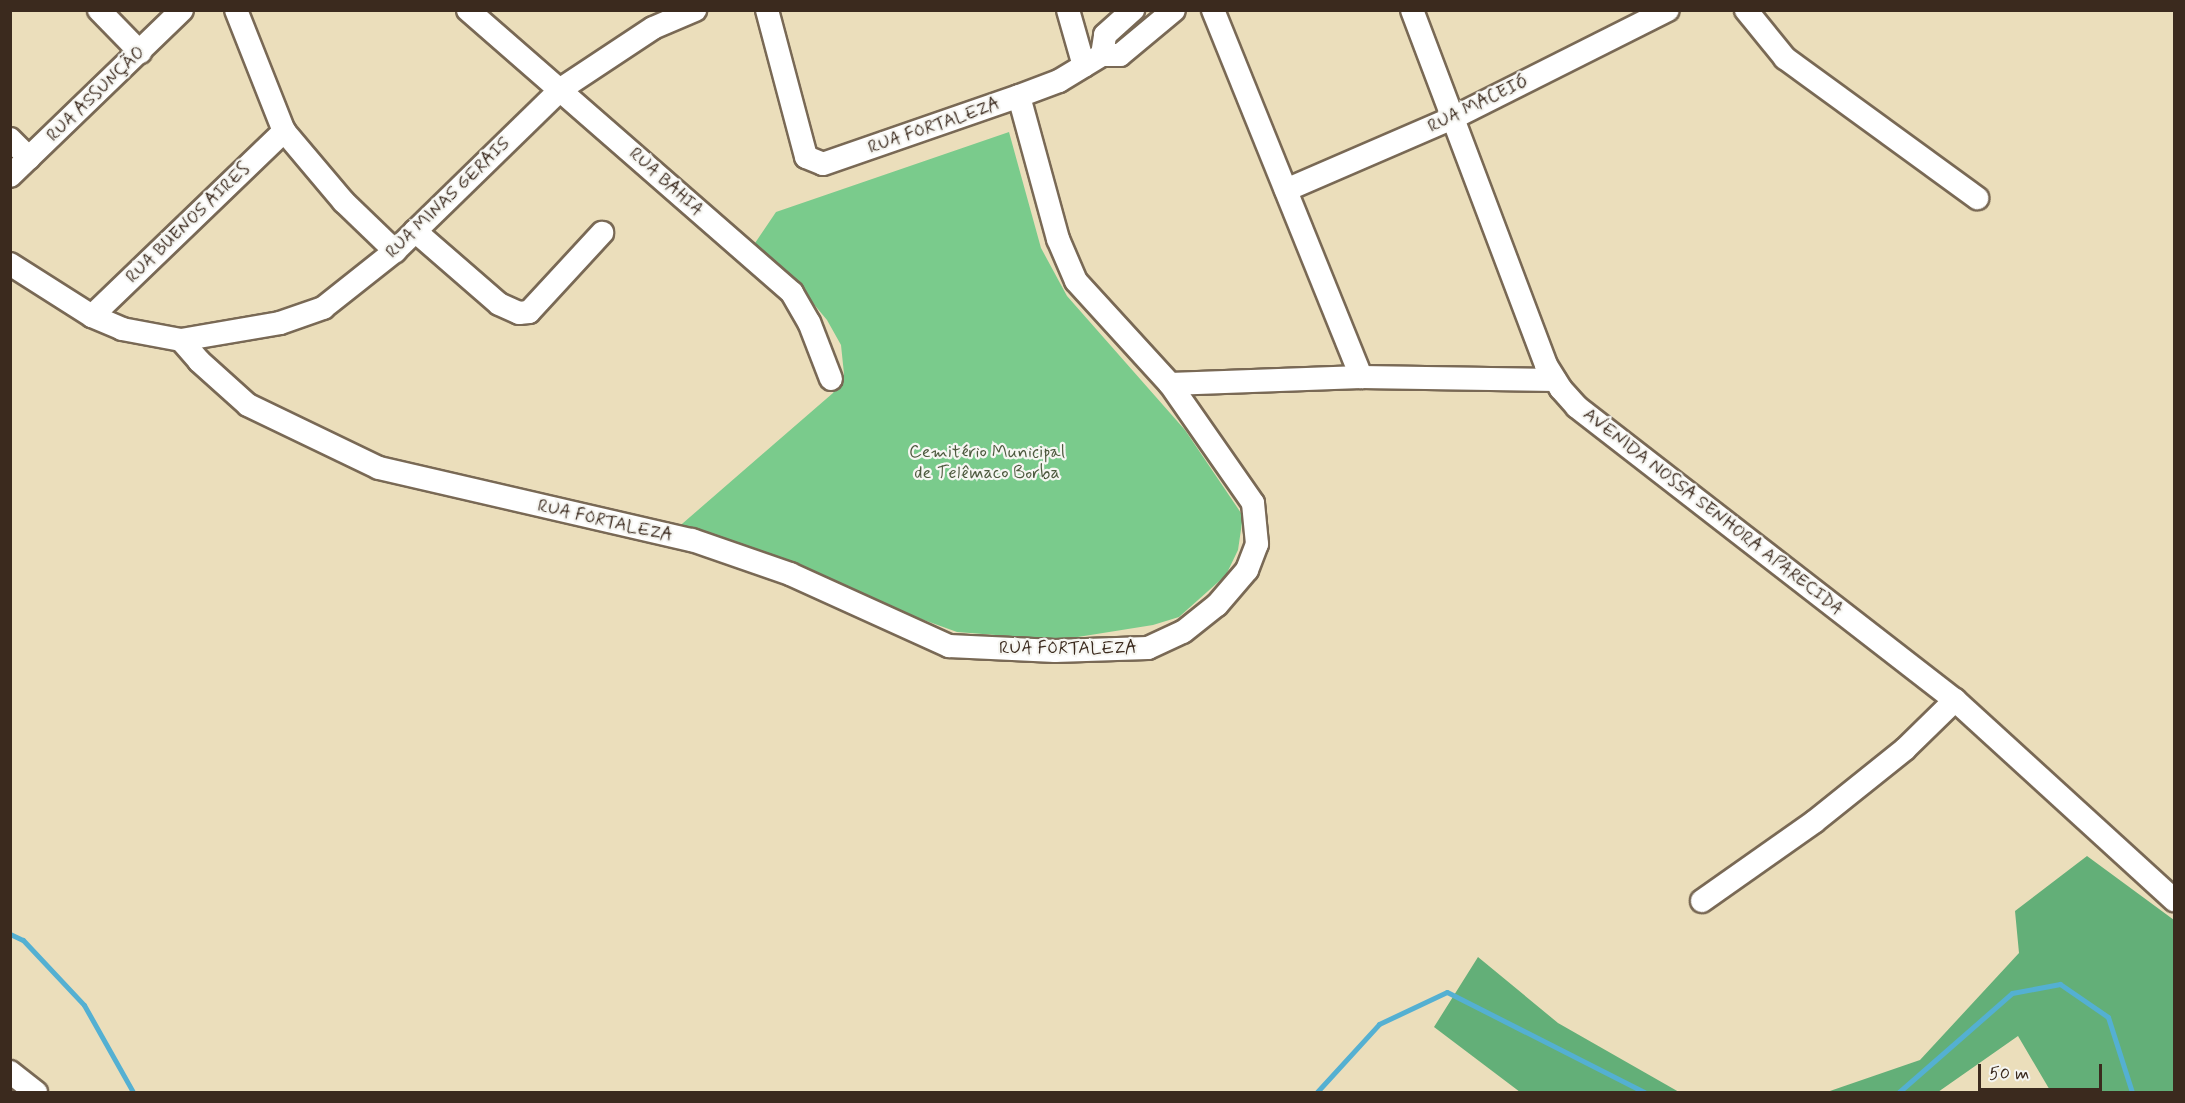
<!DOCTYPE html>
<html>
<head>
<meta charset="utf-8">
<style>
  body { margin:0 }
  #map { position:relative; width:2185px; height:1103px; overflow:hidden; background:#ebdebb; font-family:Mynerve,sans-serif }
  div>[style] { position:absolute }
  .green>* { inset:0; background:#7acb8c }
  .forest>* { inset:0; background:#63af78 }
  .stream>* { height:5px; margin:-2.5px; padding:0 2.5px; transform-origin:2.5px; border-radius:2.5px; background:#54b0d2 }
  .roads { filter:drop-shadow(2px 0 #796955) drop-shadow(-2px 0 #796955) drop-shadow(0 2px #796955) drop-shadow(0 -2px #796955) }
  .minor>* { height:22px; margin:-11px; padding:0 11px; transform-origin:11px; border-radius:11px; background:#fff }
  span { translate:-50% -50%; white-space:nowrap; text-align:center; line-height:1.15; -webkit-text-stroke:4.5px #f6f6f2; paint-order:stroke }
  .street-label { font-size:18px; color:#3b2a1e }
  .park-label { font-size:18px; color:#4e5a3f }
  .frame { position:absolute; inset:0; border:12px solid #3b2a1e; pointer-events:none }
  .scale { position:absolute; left:1978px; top:1064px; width:124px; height:27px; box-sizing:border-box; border:3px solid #3b2a1e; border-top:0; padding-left:8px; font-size:18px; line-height:21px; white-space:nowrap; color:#3b2a1e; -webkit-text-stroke:4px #f6f6f2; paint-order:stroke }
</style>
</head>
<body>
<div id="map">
  <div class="green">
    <i style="clip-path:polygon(1009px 132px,1041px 248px,1067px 296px,1185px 430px,1243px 516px,1238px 550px,1226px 575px,1179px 617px,1153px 625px,1059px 640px,957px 632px,675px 530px,833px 393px,844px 374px,841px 345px,827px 320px,802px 290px,753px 246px,776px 212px)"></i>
  </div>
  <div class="forest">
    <i style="clip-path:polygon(2087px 856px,2174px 920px,2174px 1092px,2051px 1092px,2018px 1036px,1938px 1092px,1827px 1092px,1920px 1060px,2019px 953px,2015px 911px)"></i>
    <i style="clip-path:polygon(1478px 957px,1558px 1023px,1679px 1092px,1520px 1092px,1434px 1027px)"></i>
  </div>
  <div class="stream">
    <i style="left:10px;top:934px;width:14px;rotate:25deg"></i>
    <i style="left:23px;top:940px;width:89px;rotate:46.8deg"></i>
    <i style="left:84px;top:1005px;width:100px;rotate:60.6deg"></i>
    <i style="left:1317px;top:1092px;width:92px;rotate:-47.6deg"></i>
    <i style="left:1379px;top:1024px;width:75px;rotate:-25.2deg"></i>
    <i style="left:1447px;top:992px;width:221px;rotate:26.9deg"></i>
    <i style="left:1899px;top:1092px;width:150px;rotate:-41.2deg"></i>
    <i style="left:2012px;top:993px;width:49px;rotate:-10.6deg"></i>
    <i style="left:2060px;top:984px;width:58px;rotate:34.5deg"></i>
    <i style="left:2108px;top:1017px;width:79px;rotate:72.3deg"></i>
  </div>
  <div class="roads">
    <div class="minor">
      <i style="left:99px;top:10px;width:59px;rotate:45.7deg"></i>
      <i style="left:236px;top:10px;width:130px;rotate:68.4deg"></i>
      <i style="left:284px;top:131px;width:93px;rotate:49.8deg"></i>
      <i style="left:344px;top:202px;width:71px;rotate:43.9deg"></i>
      <i style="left:468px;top:10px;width:430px;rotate:41.1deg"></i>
      <i style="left:792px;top:293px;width:34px;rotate:60deg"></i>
      <i style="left:809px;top:322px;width:61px;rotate:68.9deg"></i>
      <i style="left:767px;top:10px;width:152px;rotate:75.1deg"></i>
      <i style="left:806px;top:157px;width:18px;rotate:22deg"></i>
      <i style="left:823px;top:164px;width:207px;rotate:-19.1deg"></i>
      <i style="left:1019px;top:96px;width:43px;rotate:-20.6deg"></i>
      <i style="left:1059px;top:81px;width:50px;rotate:-31.2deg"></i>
      <i style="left:1102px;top:55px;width:18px"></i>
      <i style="left:1120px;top:55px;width:70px;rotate:-39.8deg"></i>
      <i style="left:1068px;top:10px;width:58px;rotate:74.1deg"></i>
      <i style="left:1213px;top:10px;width:396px;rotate:68deg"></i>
      <i style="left:1412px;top:10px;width:379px;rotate:69.3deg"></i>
      <i style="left:1546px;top:365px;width:28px;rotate:58deg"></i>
      <i style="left:1561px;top:389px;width:24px;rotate:48deg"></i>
      <i style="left:1577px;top:407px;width:478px;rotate:37.8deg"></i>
      <i style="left:1955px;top:700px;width:297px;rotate:42.4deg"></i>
      <i style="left:1746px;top:10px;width:62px;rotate:50.9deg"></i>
      <i style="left:1785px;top:58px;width:238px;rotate:36.1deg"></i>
      <i style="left:1102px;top:55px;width:20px;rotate:-81deg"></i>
      <i style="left:1105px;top:35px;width:38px;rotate:-42deg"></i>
      <i style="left:10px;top:139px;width:27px;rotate:45deg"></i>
      <i style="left:10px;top:176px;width:239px;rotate:-44deg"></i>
      <i style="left:1286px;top:190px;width:184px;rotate:-23.4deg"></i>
      <i style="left:1455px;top:117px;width:238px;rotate:-26.7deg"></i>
      <i style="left:415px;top:231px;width:111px;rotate:41deg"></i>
      <i style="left:499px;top:304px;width:22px;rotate:24deg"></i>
      <i style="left:519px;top:313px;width:10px;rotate:-6deg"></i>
      <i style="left:529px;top:312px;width:108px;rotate:-47.3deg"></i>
      <i style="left:10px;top:264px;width:97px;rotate:32.4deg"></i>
      <i style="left:92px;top:316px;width:33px;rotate:23deg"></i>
      <i style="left:122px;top:329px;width:60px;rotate:10.6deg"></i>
      <i style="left:181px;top:340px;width:100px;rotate:-9.7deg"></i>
      <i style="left:280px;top:323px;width:46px;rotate:-19.2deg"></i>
      <i style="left:323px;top:308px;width:92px;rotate:-38.4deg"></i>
      <i style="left:395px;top:251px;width:232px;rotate:-44.3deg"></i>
      <i style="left:561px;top:89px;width:110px;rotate:-33.5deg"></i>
      <i style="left:653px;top:28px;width:46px;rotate:-23.2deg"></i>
      <i style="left:92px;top:316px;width:267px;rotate:-43.9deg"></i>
      <i style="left:181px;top:340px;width:28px;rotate:49deg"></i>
      <i style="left:199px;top:361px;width:66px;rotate:41.9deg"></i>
      <i style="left:248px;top:405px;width:145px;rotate:25.7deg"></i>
      <i style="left:379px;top:468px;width:321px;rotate:13deg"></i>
      <i style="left:692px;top:540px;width:104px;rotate:19.1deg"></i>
      <i style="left:790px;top:574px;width:175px;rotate:24.4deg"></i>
      <i style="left:949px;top:646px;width:106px;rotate:2.7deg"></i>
      <i style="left:1055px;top:651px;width:93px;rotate:-1.8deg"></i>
      <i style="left:1148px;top:648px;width:38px;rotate:-25deg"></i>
      <i style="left:1183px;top:632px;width:43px;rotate:-38.5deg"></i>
      <i style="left:1217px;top:605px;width:46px;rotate:-49.4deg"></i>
      <i style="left:1247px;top:570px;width:28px;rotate:-69deg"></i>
      <i style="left:1257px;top:544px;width:41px;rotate:-95.6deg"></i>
      <i style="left:1253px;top:503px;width:145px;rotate:-124.9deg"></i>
      <i style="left:1170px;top:384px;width:139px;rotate:-132.4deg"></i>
      <i style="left:1076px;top:281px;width:46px;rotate:-113.2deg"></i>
      <i style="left:1058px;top:239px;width:148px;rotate:-105.3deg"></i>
      <i style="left:1170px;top:384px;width:191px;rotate:-2.1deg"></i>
      <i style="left:1361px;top:377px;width:194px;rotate:0.9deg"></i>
      <i style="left:1702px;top:901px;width:137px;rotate:-35.2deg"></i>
      <i style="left:1814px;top:822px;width:117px;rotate:-38.7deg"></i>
      <i style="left:1905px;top:749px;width:70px;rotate:-44.4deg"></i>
      <i style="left:10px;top:1072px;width:33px;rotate:38deg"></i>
    </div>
  </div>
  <div class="street-label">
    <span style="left:96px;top:94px;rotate:-44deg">RUA ASSUNÇÃO</span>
    <span style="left:1478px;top:104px;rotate:-26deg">RUA MACEIÓ</span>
    <span style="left:934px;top:126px;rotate:-19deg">RUA FORTALEZA</span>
    <span style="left:666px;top:182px;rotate:42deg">RUA BAHIA</span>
    <span style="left:448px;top:198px;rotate:-44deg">RUA MINAS GERAIS</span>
    <span style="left:188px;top:223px;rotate:-44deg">RUA BUENOS AIRES</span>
    <span style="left:1713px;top:512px;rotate:38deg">AVENIDA NOSSA SENHORA APARECIDA</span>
    <span style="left:605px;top:521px;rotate:13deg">RUA FORTALEZA</span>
    <span style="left:1068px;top:648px">RUA FORTALEZA</span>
  </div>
  <div class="park-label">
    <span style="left:987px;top:463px">Cemitério Municipal<br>de Telêmaco Borba</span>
  </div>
  <div class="frame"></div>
  <div class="scale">50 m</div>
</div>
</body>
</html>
